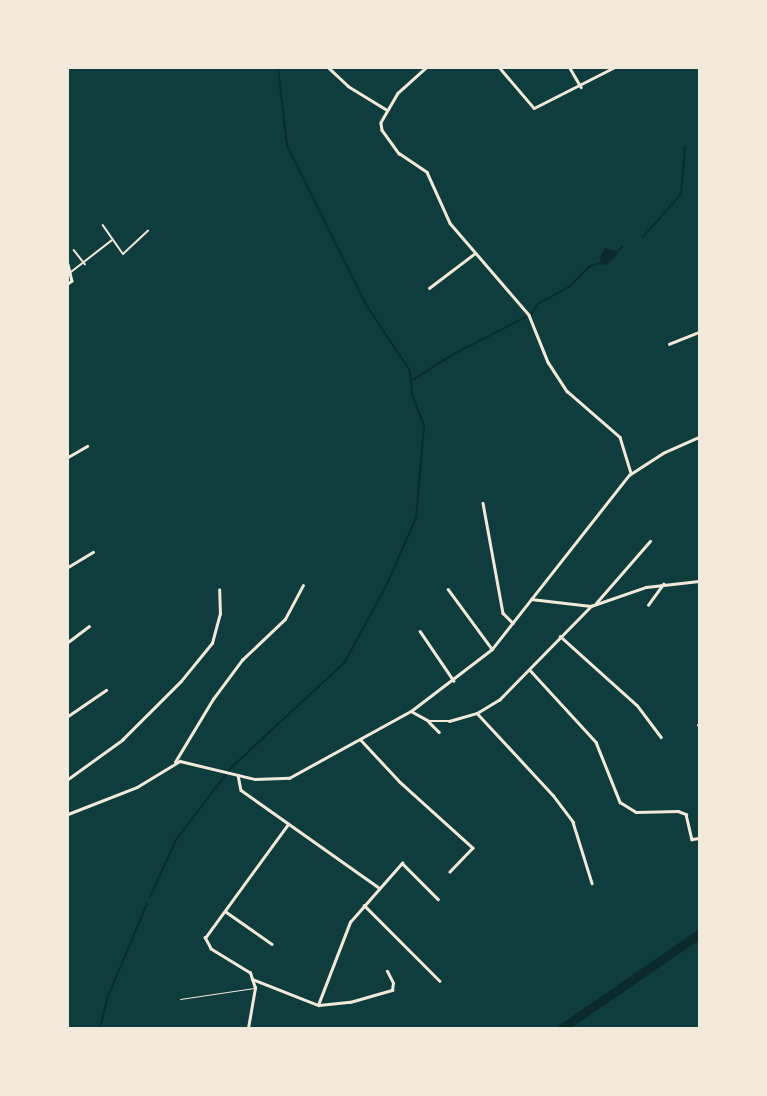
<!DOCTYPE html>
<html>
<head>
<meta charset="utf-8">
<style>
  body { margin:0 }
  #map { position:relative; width:767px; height:1096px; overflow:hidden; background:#0f3d3e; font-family:Montserrat,sans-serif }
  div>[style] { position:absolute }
  .water>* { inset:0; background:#0a2a2b }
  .stream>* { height:1.5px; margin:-0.75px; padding:0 0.75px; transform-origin:0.75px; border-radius:0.75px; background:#0a2a2b }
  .river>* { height:9px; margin:-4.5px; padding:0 4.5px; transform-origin:4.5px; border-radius:4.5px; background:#0a2a2b }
  .service>* { height:1px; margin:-0.5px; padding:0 0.5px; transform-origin:0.5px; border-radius:0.5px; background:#f1e9da }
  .pedestrian>* { height:1.5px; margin:-0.75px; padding:0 0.75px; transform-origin:0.75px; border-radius:0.75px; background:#f1e9da }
  .minor>* { height:2.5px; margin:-1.25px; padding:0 1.25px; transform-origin:1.25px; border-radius:1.25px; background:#f1e9da }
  span { translate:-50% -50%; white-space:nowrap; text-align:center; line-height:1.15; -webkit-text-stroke:3px #f1e9da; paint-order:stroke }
  .frame { position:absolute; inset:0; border:69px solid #f1e9da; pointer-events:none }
</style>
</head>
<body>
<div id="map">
  <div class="water">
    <i style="clip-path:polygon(605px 248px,619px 252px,608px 264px,602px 265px,600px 257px)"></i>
  </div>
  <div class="stream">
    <i style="left:643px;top:237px;width:57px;rotate:-48.5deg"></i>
    <i style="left:681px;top:194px;width:47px;rotate:-85.1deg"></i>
    <i style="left:618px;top:251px;width:6px;rotate:-45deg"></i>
    <i style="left:531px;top:315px;width:13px;rotate:-58deg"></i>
    <i style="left:538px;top:304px;width:35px;rotate:-29deg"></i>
    <i style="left:569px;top:287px;width:28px;rotate:-45deg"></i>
    <i style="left:589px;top:267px;width:12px;rotate:-20deg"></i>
    <i style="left:413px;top:380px;width:46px;rotate:-32.7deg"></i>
    <i style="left:452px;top:355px;width:83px;rotate:-27.2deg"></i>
    <i style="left:150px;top:897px;width:63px;rotate:-65.5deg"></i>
    <i style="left:176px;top:840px;width:91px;rotate:-52.6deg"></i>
    <i style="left:231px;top:768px;width:156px;rotate:-42.9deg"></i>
    <i style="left:345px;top:662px;width:91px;rotate:-61.7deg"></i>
    <i style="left:388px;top:582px;width:70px;rotate:-66.4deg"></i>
    <i style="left:416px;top:518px;width:92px;rotate:-85deg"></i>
    <i style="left:424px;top:426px;width:33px;rotate:-111deg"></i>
    <i style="left:412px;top:395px;width:24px;rotate:-95deg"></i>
    <i style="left:410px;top:371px;width:79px;rotate:-123.7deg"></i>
    <i style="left:366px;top:305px;width:178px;rotate:-116.4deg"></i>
    <i style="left:287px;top:146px;width:79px;rotate:-96.6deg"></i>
    <i style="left:100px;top:1028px;width:30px;rotate:-76deg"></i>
    <i style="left:107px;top:999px;width:103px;rotate:-67.2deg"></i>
  </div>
  <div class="river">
    <i style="left:562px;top:1028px;width:166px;rotate:-34.5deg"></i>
  </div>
  <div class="service">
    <i style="left:180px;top:999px;width:75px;rotate:-8.5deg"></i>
  </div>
  <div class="pedestrian">
    <i style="left:103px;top:225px;width:35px;rotate:55deg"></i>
    <i style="left:123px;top:254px;width:34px;rotate:-43deg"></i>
    <i style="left:74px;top:250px;width:18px;rotate:52deg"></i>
    <i style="left:71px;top:272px;width:51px;rotate:-37.8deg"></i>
  </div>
  <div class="minor">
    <i style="left:329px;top:68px;width:26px;rotate:43deg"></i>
    <i style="left:348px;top:86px;width:46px;rotate:31.6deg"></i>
    <i style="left:426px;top:68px;width:38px;rotate:138deg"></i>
    <i style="left:398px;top:93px;width:34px;rotate:120deg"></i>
    <i style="left:381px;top:123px;width:7px;rotate:82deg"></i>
    <i style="left:382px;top:130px;width:29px;rotate:54deg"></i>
    <i style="left:399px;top:153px;width:34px;rotate:34deg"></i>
    <i style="left:427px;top:172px;width:56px;rotate:65.7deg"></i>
    <i style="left:450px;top:223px;width:121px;rotate:49.3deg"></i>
    <i style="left:529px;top:315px;width:51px;rotate:68deg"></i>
    <i style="left:548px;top:362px;width:35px;rotate:57deg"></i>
    <i style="left:567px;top:391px;width:70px;rotate:41deg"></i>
    <i style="left:620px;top:437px;width:38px;rotate:73deg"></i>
    <i style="left:500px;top:68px;width:52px;rotate:49.6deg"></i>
    <i style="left:534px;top:108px;width:89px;rotate:-26.9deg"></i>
    <i style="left:570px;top:68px;width:22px;rotate:60deg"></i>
    <i style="left:68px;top:264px;width:17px;rotate:77deg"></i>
    <i style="left:72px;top:281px;width:5px;rotate:143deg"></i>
    <i style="left:429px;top:288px;width:56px;rotate:-37.1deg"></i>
    <i style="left:669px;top:344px;width:32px;rotate:-22deg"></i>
    <i style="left:68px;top:457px;width:22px;rotate:-30deg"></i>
    <i style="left:483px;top:503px;width:112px;rotate:79.7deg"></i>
    <i style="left:503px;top:613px;width:14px;rotate:45deg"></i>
    <i style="left:68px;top:567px;width:29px;rotate:-31deg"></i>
    <i style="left:448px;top:589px;width:74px;rotate:53.7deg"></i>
    <i style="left:531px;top:599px;width:60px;rotate:6.7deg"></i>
    <i style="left:596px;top:603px;width:82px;rotate:-48.9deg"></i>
    <i style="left:648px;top:605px;width:26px;rotate:-54deg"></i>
    <i style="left:420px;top:631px;width:60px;rotate:55.8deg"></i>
    <i style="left:560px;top:636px;width:103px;rotate:41.9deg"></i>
    <i style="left:637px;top:705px;width:40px;rotate:53deg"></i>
    <i style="left:68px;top:642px;width:26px;rotate:-37deg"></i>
    <i style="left:530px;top:670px;width:98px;rotate:47.5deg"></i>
    <i style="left:596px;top:742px;width:65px;rotate:68.2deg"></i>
    <i style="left:620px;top:802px;width:19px;rotate:32deg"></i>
    <i style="left:636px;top:812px;width:42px;rotate:-1.4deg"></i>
    <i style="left:678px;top:811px;width:9px;rotate:21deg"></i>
    <i style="left:686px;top:814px;width:26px;rotate:77deg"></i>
    <i style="left:692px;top:839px;width:7px;rotate:-8deg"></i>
    <i style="left:411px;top:711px;width:21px;rotate:29deg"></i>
    <i style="left:429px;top:721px;width:20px"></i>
    <i style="left:449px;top:721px;width:29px;rotate:-16deg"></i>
    <i style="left:477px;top:713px;width:26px;rotate:-31deg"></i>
    <i style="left:499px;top:700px;width:132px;rotate:-45.6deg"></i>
    <i style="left:591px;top:606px;width:58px;rotate:-19.1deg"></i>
    <i style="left:646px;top:587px;width:53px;rotate:-6.5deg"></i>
    <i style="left:477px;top:713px;width:112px;rotate:47.2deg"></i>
    <i style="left:553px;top:795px;width:34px;rotate:53deg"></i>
    <i style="left:573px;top:822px;width:64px;rotate:72.7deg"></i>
    <i style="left:68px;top:716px;width:46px;rotate:-34.4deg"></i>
    <i style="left:429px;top:722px;width:14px;rotate:45deg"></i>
    <i style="left:698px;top:725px;width:1px;rotate:-45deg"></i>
    <i style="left:361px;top:740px;width:57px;rotate:47.1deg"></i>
    <i style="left:400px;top:782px;width:98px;rotate:42.1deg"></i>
    <i style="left:473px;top:848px;width:33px;rotate:134deg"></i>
    <i style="left:175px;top:762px;width:74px;rotate:-58.9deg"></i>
    <i style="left:213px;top:699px;width:49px;rotate:-53.4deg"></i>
    <i style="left:242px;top:660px;width:59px;rotate:-43.6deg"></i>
    <i style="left:285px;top:619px;width:38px;rotate:-62deg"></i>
    <i style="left:238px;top:775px;width:15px;rotate:79deg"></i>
    <i style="left:241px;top:790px;width:168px;rotate:35.3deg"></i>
    <i style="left:68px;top:779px;width:67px;rotate:-35.8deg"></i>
    <i style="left:122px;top:740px;width:83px;rotate:-45deg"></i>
    <i style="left:181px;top:681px;width:49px;rotate:-50.8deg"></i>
    <i style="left:212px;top:643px;width:30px;rotate:-75deg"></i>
    <i style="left:220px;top:614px;width:24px;rotate:-92deg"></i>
    <i style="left:68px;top:814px;width:74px;rotate:-21.4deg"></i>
    <i style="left:137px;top:787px;width:50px;rotate:-31.2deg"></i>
    <i style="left:180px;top:761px;width:77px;rotate:13.5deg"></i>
    <i style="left:255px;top:779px;width:34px;rotate:-2deg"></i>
    <i style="left:289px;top:778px;width:139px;rotate:-28.8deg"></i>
    <i style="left:411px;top:711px;width:102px;rotate:-37.4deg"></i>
    <i style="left:492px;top:649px;width:221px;rotate:-51.8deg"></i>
    <i style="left:629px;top:475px;width:40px;rotate:-32.9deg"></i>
    <i style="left:663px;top:453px;width:39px;rotate:-24deg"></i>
    <i style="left:364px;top:905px;width:107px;rotate:45deg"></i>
    <i style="left:225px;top:911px;width:57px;rotate:35.1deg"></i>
    <i style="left:252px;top:979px;width:71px;rotate:21.5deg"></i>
    <i style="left:318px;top:1005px;width:89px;rotate:-68.9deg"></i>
    <i style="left:350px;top:922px;width:79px;rotate:-48.6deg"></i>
    <i style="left:402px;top:863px;width:51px;rotate:45deg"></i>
    <i style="left:319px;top:1005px;width:31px;rotate:-6deg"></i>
    <i style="left:350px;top:1002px;width:44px;rotate:-15.9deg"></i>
    <i style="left:392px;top:990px;width:7px;rotate:-82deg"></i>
    <i style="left:393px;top:983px;width:13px;rotate:-117deg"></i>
    <i style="left:248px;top:1028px;width:41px;rotate:-80.1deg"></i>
    <i style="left:255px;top:988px;width:16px;rotate:-108deg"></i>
    <i style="left:250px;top:973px;width:46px;rotate:-148.4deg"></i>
    <i style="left:211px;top:949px;width:13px;rotate:-119deg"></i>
    <i style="left:205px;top:938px;width:141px;rotate:-53.9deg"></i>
  </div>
  <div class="frame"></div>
</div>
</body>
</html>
